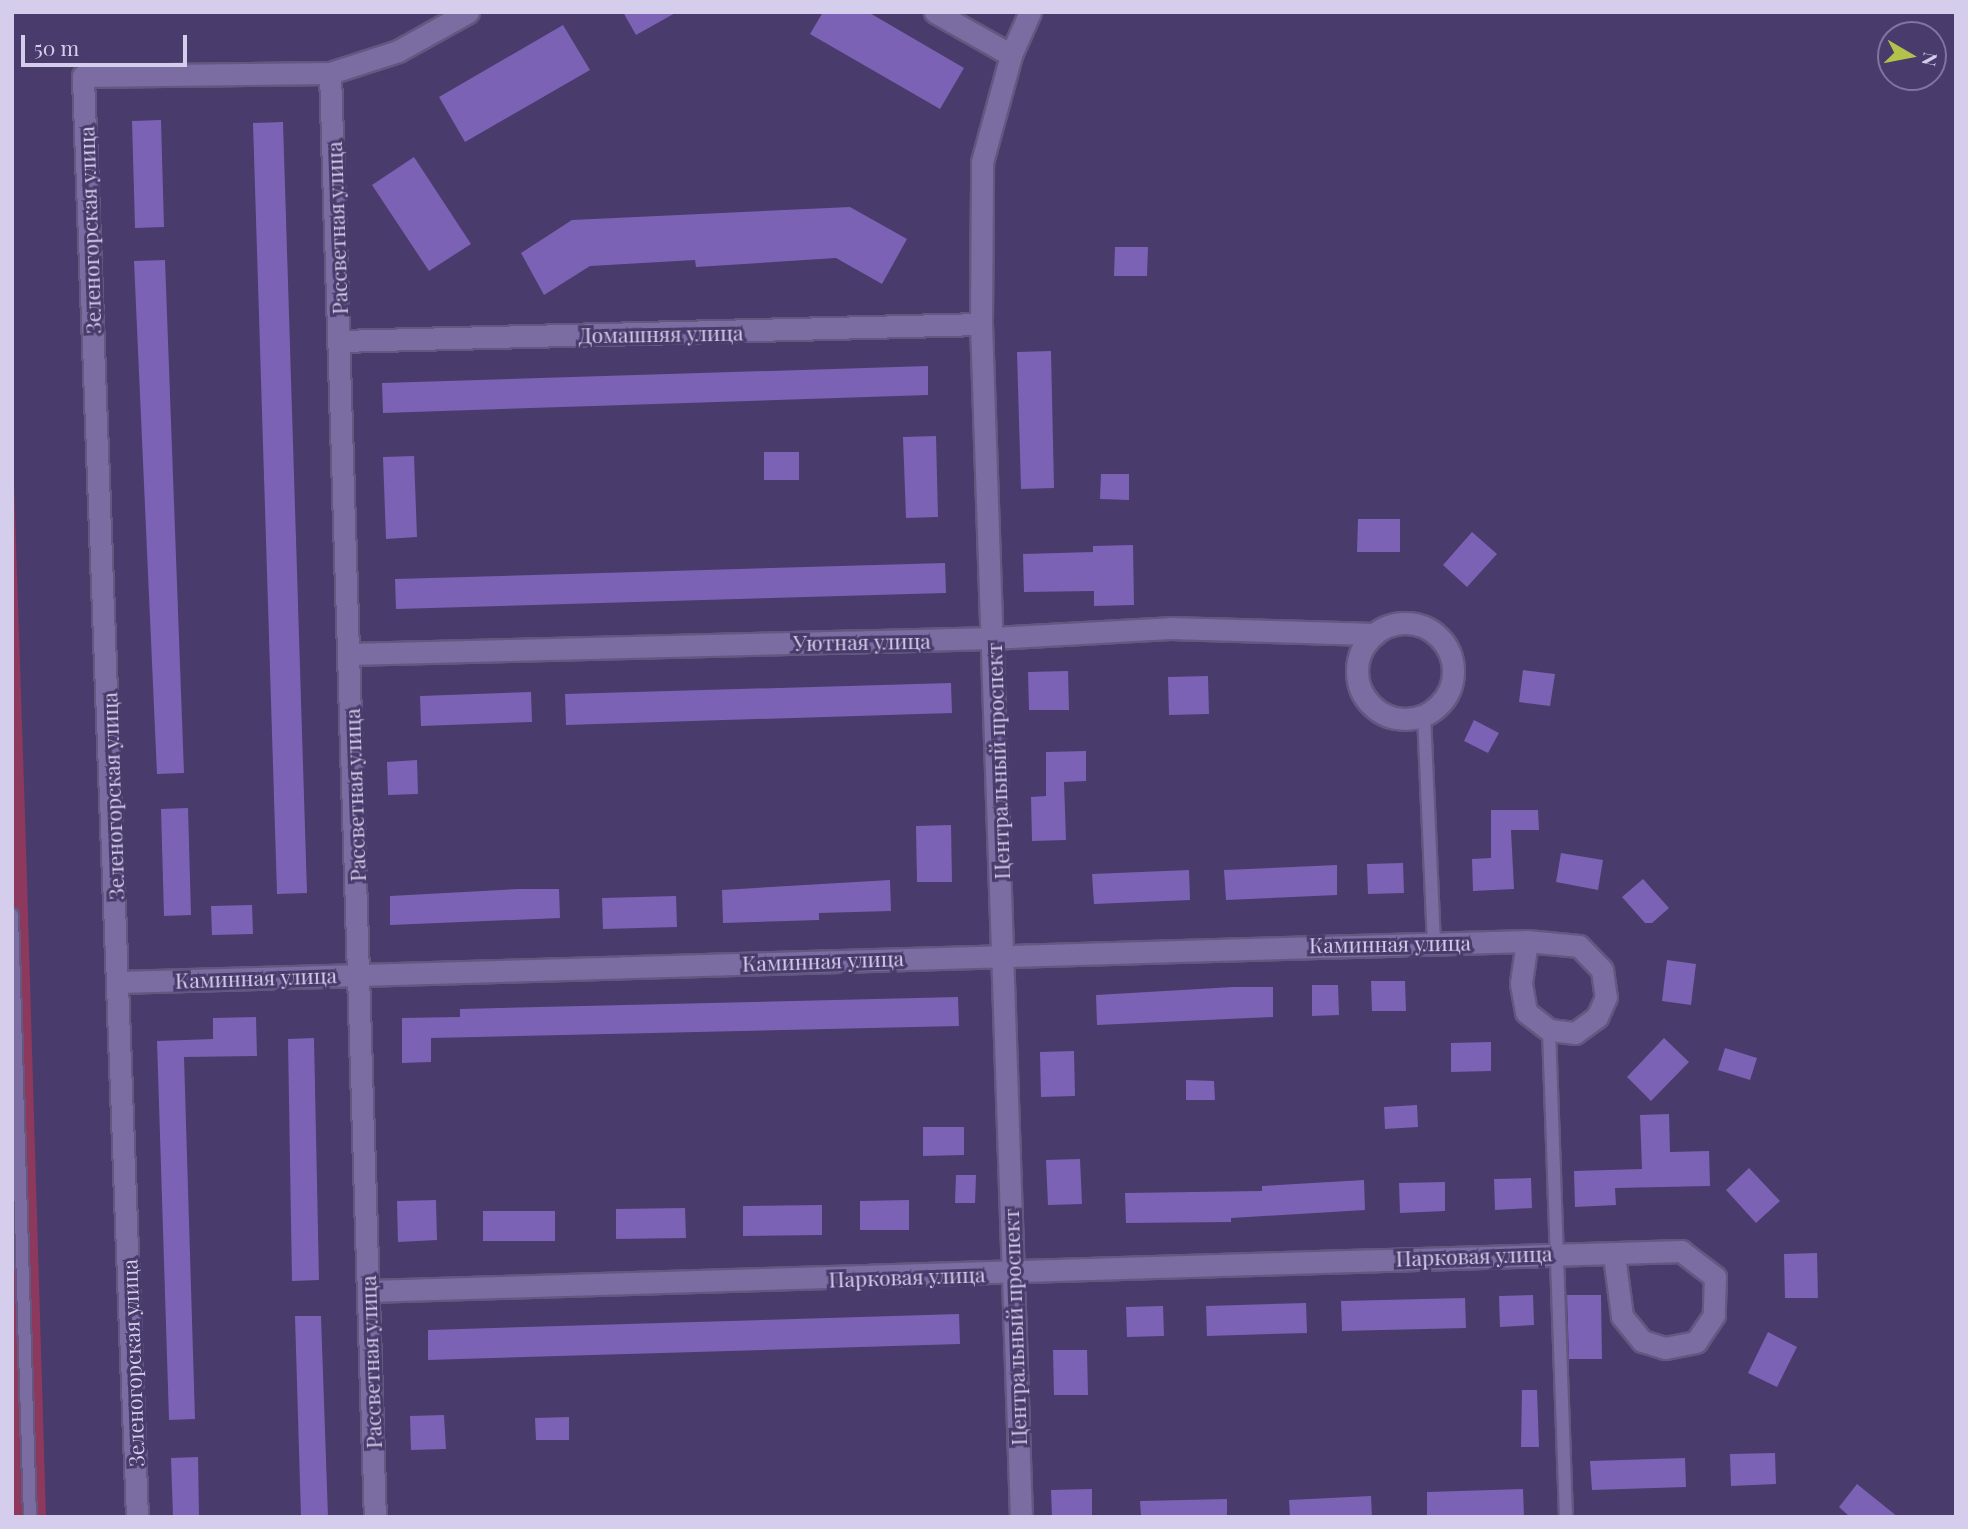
<!DOCTYPE html>
<html>
<head>
<meta charset="utf-8">
<style>
  body { margin:0 }
  #map { position:relative; width:1968px; height:1529px; overflow:hidden; background:#493b6b; font-family:"Playfair Display",serif }
  div>[style] { position:absolute }
  .green>* { inset:0; background:#8d385d }
  .building>* { inset:0; background:#7b62b4 }
  .roads { filter:drop-shadow(2px 0 #645780) drop-shadow(-2px 0 #645780) drop-shadow(0 2px #645780) drop-shadow(0 -2px #645780) }
  .lane>* { height:12px; margin:-6px; padding:0 6px; transform-origin:6px; border-radius:6px; background:#7b6da2 }
  .street>* { height:21px; margin:-10.5px; padding:0 10.5px; transform-origin:10.5px; border-radius:10.5px; background:#7b6da2 }
  .street>.ring { margin:-10.5px; padding:0; box-sizing:content-box; background:none; border:21px solid #7b6da2; border-radius:50% }
  span { translate:-50% -50%; white-space:nowrap; text-align:center; line-height:1.15; -webkit-text-stroke:6px #493b6b; paint-order:stroke }
  .street-label { font-size:21px; color:#d4cdeb }
  .frame { position:absolute; inset:0; border:14px solid #d4cdeb; pointer-events:none }
  .north { position:absolute; left:1877px; top:21px; width:70px; height:70px; box-sizing:border-box; background:#493b6b; border:2px solid #81759e; border-radius:50%; rotate:100deg; font-size:19px; font-weight:700; line-height:28px; text-align:center; color:#d4cdeb }
  .north::after { content:''; display:block; margin:auto; width:24px; height:32px; background:#b3c24b; clip-path:polygon(50% 0,100% 100%,50% 72%,0 100%) }
  .scale { position:absolute; left:21px; top:35px; width:166px; height:32px; box-sizing:border-box; border:4px solid #d4cdeb; border-top:0; padding-left:9px; font-size:21px; line-height:24px; white-space:nowrap; color:#d4cdeb; -webkit-text-stroke:5px #493b6b; paint-order:stroke }
</style>
</head>
<body>
<div id="map">
  <div class="green">
    <i style="clip-path:polygon(12px 422px,25px 814px,46px 1517px,12px 1517px)"></i>
  </div>
  <div class="building">
    <i style="clip-path:polygon(623px 12px,677px 12px,636px 35px)"></i>
    <i style="clip-path:polygon(823px 12px,868px 12px,964px 68px,940px 109px,810px 34px)"></i>
    <i style="clip-path:polygon(563px 25px,590px 70px,465px 142px,439px 97px)"></i>
    <i style="clip-path:polygon(161px 120px,164px 227px,135px 228px,132px 121px)"></i>
    <i style="clip-path:polygon(283px 122px,307px 893px,277px 894px,253px 123px)"></i>
    <i style="clip-path:polygon(414px 157px,471px 244px,429px 271px,372px 185px)"></i>
    <i style="clip-path:polygon(850px 207px,907px 239px,882px 284px,836px 258px,696px 267px,695px 260px,590px 266px,544px 295px,521px 253px,572px 220px)"></i>
    <i style="clip-path:polygon(1115px 247px,1148px 247px,1147px 276px,1114px 276px)"></i>
    <i style="clip-path:polygon(165px 260px,184px 773px,157px 774px,134px 261px)"></i>
    <i style="clip-path:polygon(1051px 351px,1054px 488px,1021px 489px,1017px 352px)"></i>
    <i style="clip-path:polygon(928px 366px,928px 395px,383px 413px,382px 383px)"></i>
    <i style="clip-path:polygon(936px 436px,938px 517px,906px 518px,903px 437px)"></i>
    <i style="clip-path:polygon(764px 452px,799px 452px,799px 480px,764px 480px)"></i>
    <i style="clip-path:polygon(414px 456px,417px 537px,386px 539px,383px 457px)"></i>
    <i style="clip-path:polygon(1101px 474px,1129px 474px,1129px 500px,1100px 499px)"></i>
    <i style="clip-path:polygon(1358px 519px,1400px 519px,1400px 552px,1357px 552px)"></i>
    <i style="clip-path:polygon(1472px 532px,1497px 554px,1467px 587px,1443px 565px)"></i>
    <i style="clip-path:polygon(1133px 545px,1134px 605px,1094px 606px,1094px 591px,1024px 592px,1023px 554px,1093px 552px,1093px 546px)"></i>
    <i style="clip-path:polygon(945px 563px,946px 593px,396px 609px,395px 579px)"></i>
    <i style="clip-path:polygon(1523px 670px,1555px 674px,1550px 706px,1519px 702px)"></i>
    <i style="clip-path:polygon(1068px 671px,1069px 710px,1029px 710px,1028px 672px)"></i>
    <i style="clip-path:polygon(1208px 676px,1209px 714px,1169px 715px,1168px 677px)"></i>
    <i style="clip-path:polygon(951px 683px,952px 713px,566px 725px,565px 694px)"></i>
    <i style="clip-path:polygon(531px 692px,532px 722px,421px 726px,420px 696px)"></i>
    <i style="clip-path:polygon(1474px 720px,1499px 733px,1488px 753px,1464px 741px)"></i>
    <i style="clip-path:polygon(1086px 751px,1086px 781px,1064px 782px,1066px 840px,1032px 841px,1031px 797px,1046px 796px,1046px 752px)"></i>
    <i style="clip-path:polygon(417px 760px,418px 794px,388px 795px,387px 762px)"></i>
    <i style="clip-path:polygon(188px 808px,191px 915px,164px 916px,161px 809px)"></i>
    <i style="clip-path:polygon(1491px 810px,1538px 810px,1539px 830px,1511px 830px,1514px 889px,1473px 891px,1472px 859px,1491px 858px)"></i>
    <i style="clip-path:polygon(951px 825px,952px 882px,917px 882px,916px 826px)"></i>
    <i style="clip-path:polygon(1561px 853px,1603px 860px,1598px 890px,1556px 882px)"></i>
    <i style="clip-path:polygon(1403px 863px,1404px 893px,1368px 894px,1367px 864px)"></i>
    <i style="clip-path:polygon(1337px 865px,1337px 895px,1226px 900px,1224px 870px)"></i>
    <i style="clip-path:polygon(1189px 870px,1190px 900px,1094px 904px,1092px 874px)"></i>
    <i style="clip-path:polygon(1643px 879px,1669px 908px,1652px 923px,1645px 923px,1622px 897px)"></i>
    <i style="clip-path:polygon(890px 880px,891px 911px,819px 913px,819px 920px,723px 923px,722px 890px)"></i>
    <i style="clip-path:polygon(518px 889px,559px 889px,560px 918px,390px 925px,390px 896px)"></i>
    <i style="clip-path:polygon(676px 896px,677px 927px,603px 929px,602px 898px)"></i>
    <i style="clip-path:polygon(252px 905px,253px 934px,212px 935px,211px 906px)"></i>
    <i style="clip-path:polygon(1667px 960px,1696px 964px,1691px 1005px,1662px 1001px)"></i>
    <i style="clip-path:polygon(1371px 981px,1405px 981px,1406px 1011px,1372px 1011px)"></i>
    <i style="clip-path:polygon(1312px 985px,1338px 985px,1339px 1015px,1312px 1016px)"></i>
    <i style="clip-path:polygon(1233px 987px,1273px 987px,1273px 1017px,1097px 1025px,1096px 995px)"></i>
    <i style="clip-path:polygon(958px 997px,959px 1026px,431px 1038px,431px 1062px,402px 1063px,402px 1018px,460px 1017px,460px 1009px)"></i>
    <i style="clip-path:polygon(256px 1017px,257px 1056px,184px 1057px,195px 1419px,169px 1420px,157px 1041px,213px 1039px,213px 1018px)"></i>
    <i style="clip-path:polygon(314px 1038px,319px 1280px,292px 1281px,288px 1039px)"></i>
    <i style="clip-path:polygon(1664px 1038px,1689px 1062px,1651px 1101px,1627px 1077px)"></i>
    <i style="clip-path:polygon(1491px 1042px,1491px 1071px,1451px 1072px,1451px 1043px)"></i>
    <i style="clip-path:polygon(1725px 1048px,1757px 1058px,1750px 1080px,1718px 1070px)"></i>
    <i style="clip-path:polygon(1074px 1051px,1075px 1096px,1041px 1097px,1040px 1052px)"></i>
    <i style="clip-path:polygon(1186px 1080px,1214px 1081px,1215px 1100px,1186px 1100px)"></i>
    <i style="clip-path:polygon(1417px 1105px,1418px 1127px,1385px 1129px,1384px 1107px)"></i>
    <i style="clip-path:polygon(1669px 1114px,1670px 1152px,1709px 1151px,1710px 1186px,1615px 1188px,1616px 1205px,1575px 1207px,1574px 1171px,1642px 1169px,1640px 1115px)"></i>
    <i style="clip-path:polygon(923px 1127px,964px 1127px,964px 1155px,923px 1156px)"></i>
    <i style="clip-path:polygon(1080px 1159px,1082px 1204px,1048px 1205px,1046px 1160px)"></i>
    <i style="clip-path:polygon(1749px 1168px,1780px 1201px,1756px 1223px,1726px 1190px)"></i>
    <i style="clip-path:polygon(956px 1175px,976px 1175px,975px 1203px,955px 1203px)"></i>
    <i style="clip-path:polygon(1531px 1178px,1532px 1208px,1495px 1210px,1494px 1179px)"></i>
    <i style="clip-path:polygon(1364px 1180px,1365px 1210px,1231px 1218px,1231px 1222px,1126px 1223px,1125px 1193px,1262px 1191px,1262px 1186px)"></i>
    <i style="clip-path:polygon(1445px 1182px,1445px 1211px,1400px 1213px,1399px 1183px)"></i>
    <i style="clip-path:polygon(436px 1200px,437px 1240px,398px 1242px,397px 1201px)"></i>
    <i style="clip-path:polygon(909px 1200px,909px 1230px,860px 1230px,860px 1201px)"></i>
    <i style="clip-path:polygon(822px 1205px,822px 1235px,743px 1236px,743px 1206px)"></i>
    <i style="clip-path:polygon(685px 1208px,686px 1238px,616px 1239px,616px 1209px)"></i>
    <i style="clip-path:polygon(483px 1211px,555px 1211px,555px 1241px,483px 1241px)"></i>
    <i style="clip-path:polygon(1817px 1253px,1818px 1298px,1785px 1298px,1784px 1254px)"></i>
    <i style="clip-path:polygon(1533px 1295px,1534px 1325px,1500px 1327px,1499px 1296px)"></i>
    <i style="clip-path:polygon(1567px 1295px,1601px 1295px,1602px 1359px,1569px 1359px)"></i>
    <i style="clip-path:polygon(1465px 1298px,1466px 1328px,1342px 1331px,1341px 1301px)"></i>
    <i style="clip-path:polygon(1306px 1303px,1307px 1333px,1207px 1336px,1206px 1306px)"></i>
    <i style="clip-path:polygon(1163px 1306px,1164px 1336px,1127px 1337px,1126px 1307px)"></i>
    <i style="clip-path:polygon(959px 1314px,960px 1344px,428px 1360px,428px 1330px)"></i>
    <i style="clip-path:polygon(295px 1316px,321px 1316px,328px 1517px,301px 1517px)"></i>
    <i style="clip-path:polygon(1768px 1332px,1797px 1347px,1777px 1387px,1748px 1373px)"></i>
    <i style="clip-path:polygon(1053px 1350px,1087px 1350px,1088px 1395px,1054px 1395px)"></i>
    <i style="clip-path:polygon(1522px 1390px,1537px 1390px,1539px 1447px,1521px 1447px)"></i>
    <i style="clip-path:polygon(444px 1415px,446px 1449px,411px 1450px,410px 1416px)"></i>
    <i style="clip-path:polygon(569px 1417px,569px 1440px,536px 1440px,535px 1418px)"></i>
    <i style="clip-path:polygon(1775px 1453px,1776px 1484px,1731px 1486px,1730px 1454px)"></i>
    <i style="clip-path:polygon(198px 1457px,199px 1517px,173px 1517px,171px 1458px)"></i>
    <i style="clip-path:polygon(1685px 1458px,1686px 1487px,1592px 1490px,1590px 1461px)"></i>
    <i style="clip-path:polygon(1857px 1484px,1898px 1517px,1850px 1517px,1839px 1507px)"></i>
    <i style="clip-path:polygon(1092px 1489px,1092px 1517px,1052px 1517px,1051px 1490px)"></i>
    <i style="clip-path:polygon(1523px 1489px,1524px 1517px,1427px 1517px,1427px 1492px)"></i>
    <i style="clip-path:polygon(1371px 1496px,1372px 1517px,1290px 1517px,1289px 1500px)"></i>
    <i style="clip-path:polygon(1227px 1499px,1227px 1517px,1141px 1517px,1140px 1501px)"></i>
  </div>
  <div class="roads">
    <div class="lane">
      <i style="left:1424px;top:715px;width:226px;rotate:87.5deg"></i>
      <i style="left:12px;top:915px;width:602px;rotate:88.29deg"></i>
      <i style="left:1549px;top:1030px;width:487px;rotate:88deg"></i>
    </div>
    <div class="street">
      <i style="left:935px;top:12px;width:87px;rotate:29.5deg"></i>
      <i style="left:330px;top:73px;width:1445px;rotate:88.22deg"></i>
      <i style="left:340px;top:341px;width:641px;rotate:-1.52deg"></i>
      <i class="ring" style="left:1357px;top:623px;width:75px;height:75px"></i>
      <i style="left:349px;top:654px;width:644px;rotate:-1.42deg"></i>
      <i style="left:993px;top:638px;width:177px;rotate:-3.2deg"></i>
      <i style="left:1170px;top:628px;width:205px;rotate:1.7deg"></i>
      <i style="left:119px;top:982px;width:1409px;rotate:-1.67deg"></i>
      <i style="left:1527px;top:941px;width:52px;rotate:5.5deg"></i>
      <i style="left:1579px;top:946px;width:33px;rotate:46deg"></i>
      <i style="left:1602px;top:970px;width:27px;rotate:82deg"></i>
      <i style="left:1606px;top:997px;width:22px;rotate:114deg"></i>
      <i style="left:1597px;top:1017px;width:27px;rotate:144deg"></i>
      <i style="left:1575px;top:1033px;width:26px;rotate:-173deg"></i>
      <i style="left:1549px;top:1030px;width:29px;rotate:-142deg"></i>
      <i style="left:1526px;top:1012px;width:29px;rotate:-100deg"></i>
      <i style="left:1521px;top:983px;width:42px;rotate:-81.9deg"></i>
      <i style="left:369px;top:1291px;width:1313px;rotate:-1.75deg"></i>
      <i style="left:1681px;top:1251px;width:43px;rotate:37.4deg"></i>
      <i style="left:1715px;top:1277px;width:38px;rotate:92deg"></i>
      <i style="left:1714px;top:1315px;width:32px;rotate:124deg"></i>
      <i style="left:1696px;top:1342px;width:32px;rotate:169deg"></i>
      <i style="left:1665px;top:1348px;width:24px;rotate:-163deg"></i>
      <i style="left:1642px;top:1341px;width:32px;rotate:-129deg"></i>
      <i style="left:1622px;top:1316px;width:62px;rotate:-97.5deg"></i>
      <i style="left:137px;top:1517px;width:1442px;rotate:-92.15deg"></i>
      <i style="left:83px;top:76px;width:247px;rotate:-0.7deg"></i>
      <i style="left:330px;top:73px;width:71px;rotate:-17.9deg"></i>
      <i style="left:398px;top:51px;width:80px;rotate:-29.1deg"></i>
      <i style="left:1021px;top:1517px;width:1194px;rotate:-91.92deg"></i>
      <i style="left:981px;top:324px;width:162px;rotate:-89.6deg"></i>
      <i style="left:982px;top:162px;width:111px;rotate:-74.8deg"></i>
      <i style="left:1011px;top:55px;width:47px;rotate:-66.2deg"></i>
    </div>
  </div>
  <div class="street-label">
    <span style="left:336px;top:228px;rotate:-92deg">Рассветная улица</span>
    <span style="left:89px;top:230px;rotate:-92deg">Зеленогорская улица</span>
    <span style="left:661px;top:333px;rotate:-1deg">Домашняя улица</span>
    <span style="left:862px;top:641px;rotate:-1deg">Уютная улица</span>
    <span style="left:997px;top:761px;rotate:-92deg">Центральный проспект</span>
    <span style="left:354px;top:795px;rotate:-92deg">Рассветная улица</span>
    <span style="left:112px;top:796px;rotate:-92deg">Зеленогорская улица</span>
    <span style="left:1390px;top:943px;rotate:-1deg">Каминная улица</span>
    <span style="left:823px;top:960px;rotate:-2deg">Каминная улица</span>
    <span style="left:256px;top:977px;rotate:-2deg">Каминная улица</span>
    <span style="left:1474px;top:1255px;rotate:-2deg">Парковая улица</span>
    <span style="left:907px;top:1276px;rotate:-2deg">Парковая улица</span>
    <span style="left:1014px;top:1327px;rotate:-92deg">Центральный проспект</span>
    <span style="left:370px;top:1362px;rotate:-92deg">Рассветная улица</span>
    <span style="left:132px;top:1363px;rotate:-92deg">Зеленогорская улица</span>
  </div>
  <div class="frame"></div>
  <div class="north">N</div>
  <div class="scale">50 m</div>
</div>
</body>
</html>
